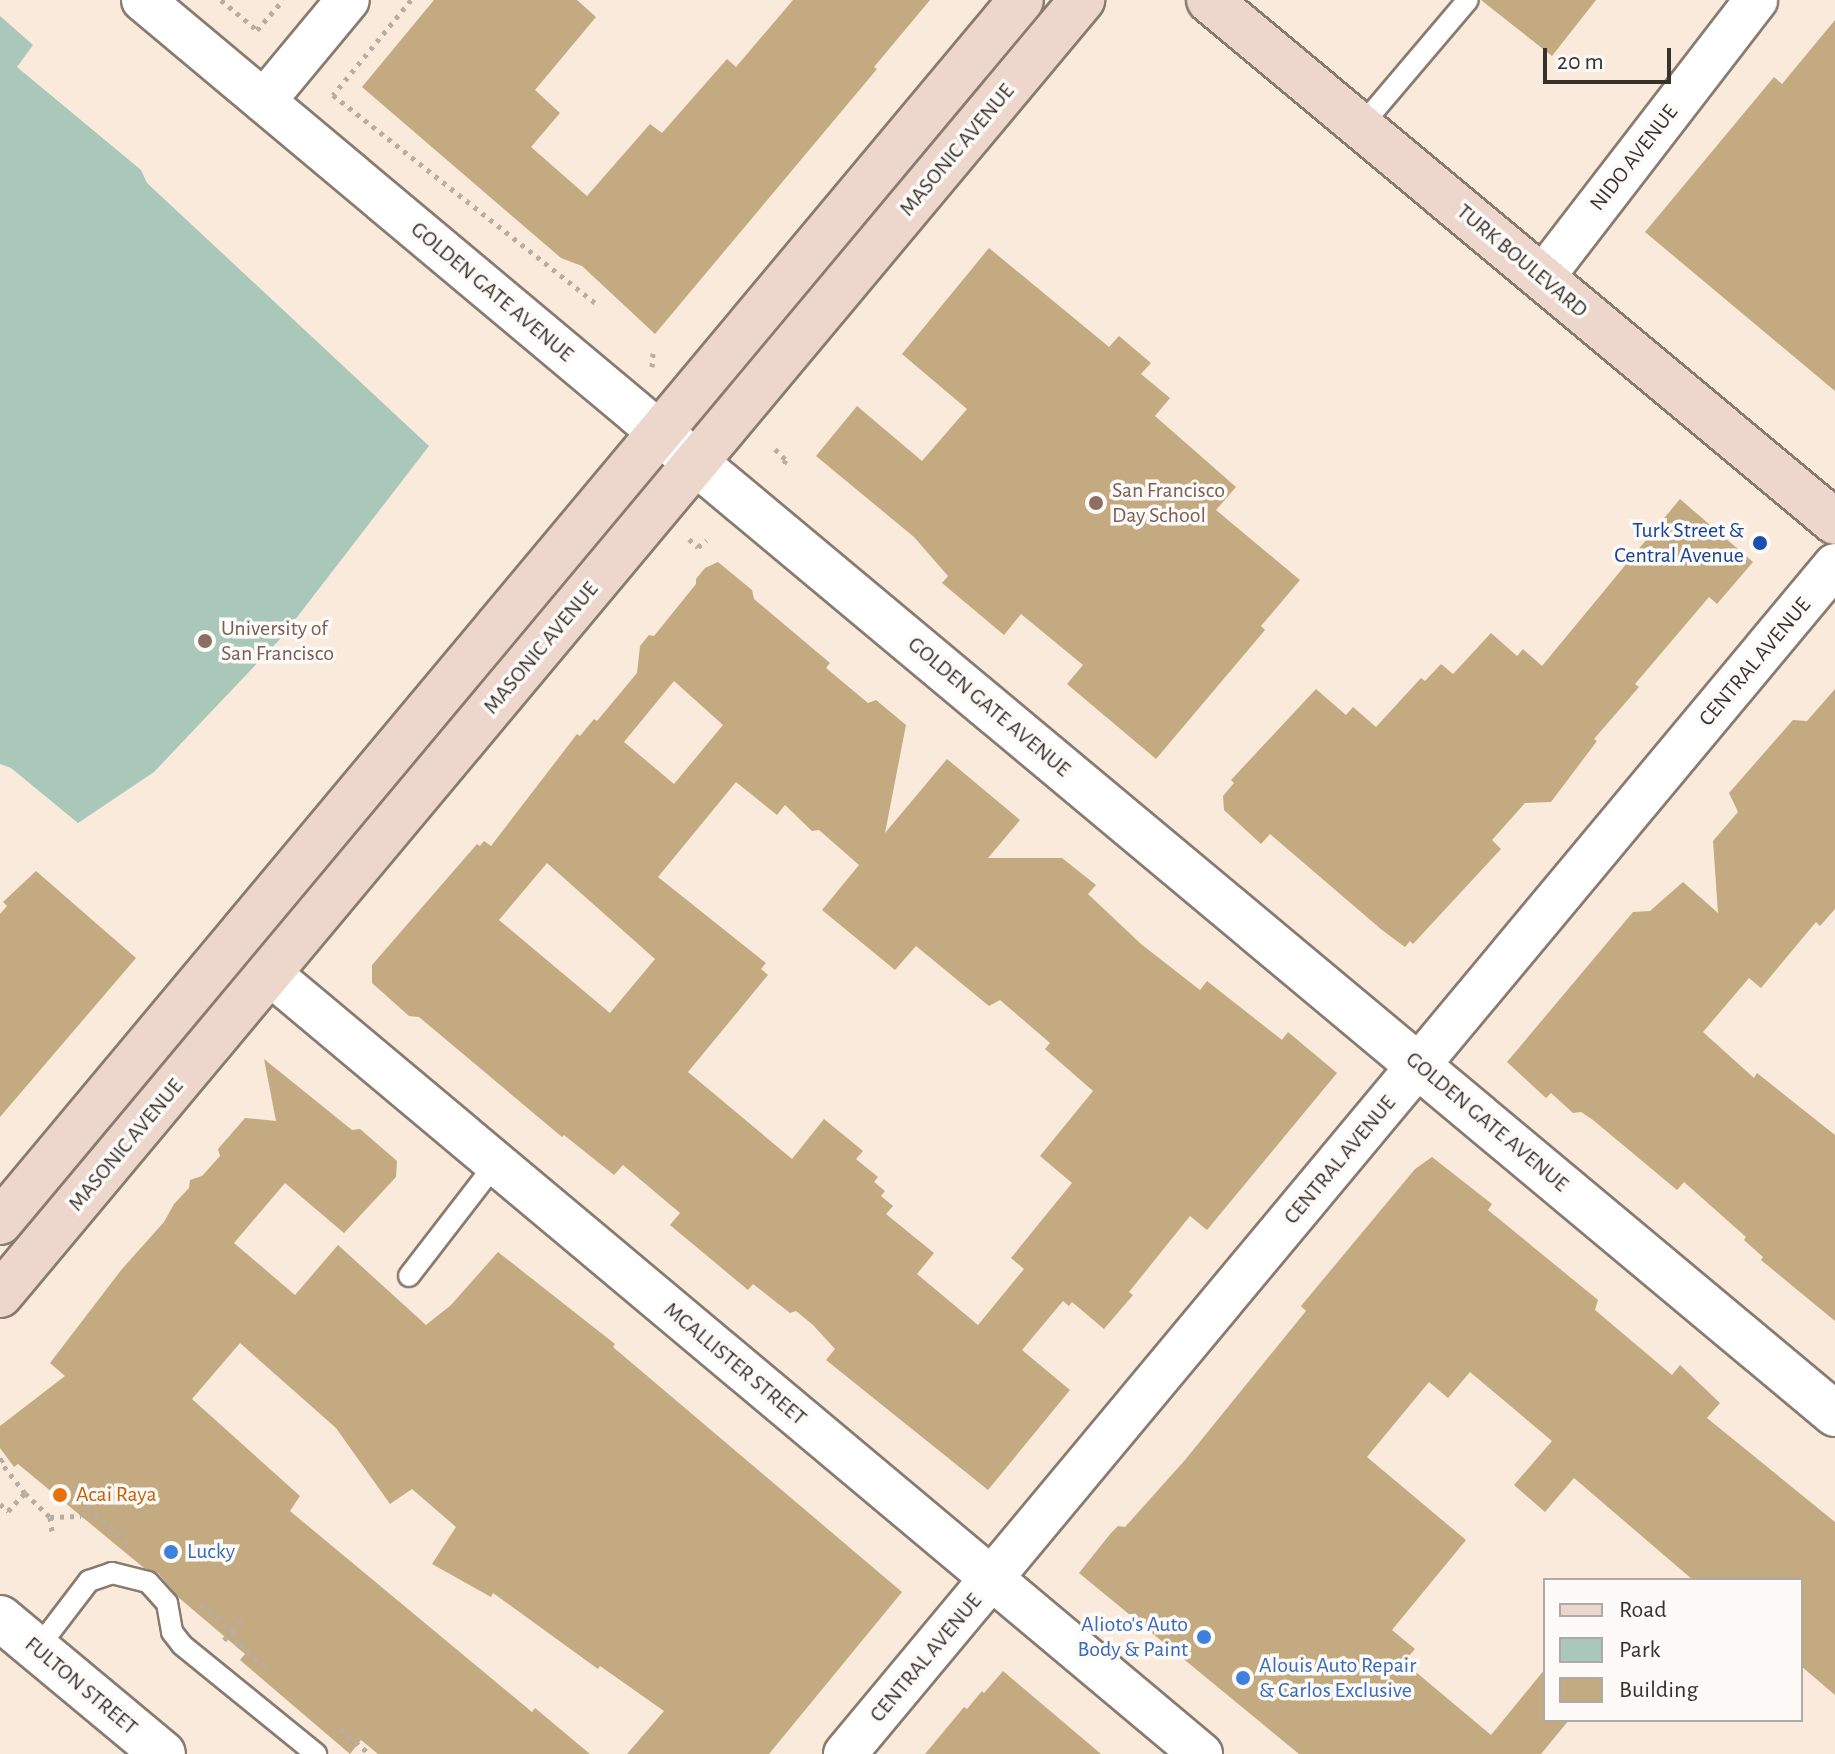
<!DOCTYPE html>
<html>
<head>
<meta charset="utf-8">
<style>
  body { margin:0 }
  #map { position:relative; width:1835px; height:1754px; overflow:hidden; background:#f9eadc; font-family:"Alegreya Sans",sans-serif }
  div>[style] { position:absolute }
  .green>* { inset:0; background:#a9c8b9 }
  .building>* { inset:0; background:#c4aa81 }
  .path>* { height:5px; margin-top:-2.5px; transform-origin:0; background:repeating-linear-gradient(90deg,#b9ada2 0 4px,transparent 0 10px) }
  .roads { filter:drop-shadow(2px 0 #897b6f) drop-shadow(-2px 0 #897b6f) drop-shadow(0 2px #897b6f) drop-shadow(0 -2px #897b6f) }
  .service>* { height:20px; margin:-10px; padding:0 10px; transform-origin:10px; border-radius:10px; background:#fff }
  .minor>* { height:42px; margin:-21px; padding:0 21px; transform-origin:21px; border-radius:21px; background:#fff }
  .tertiary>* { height:44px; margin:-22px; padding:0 22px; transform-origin:22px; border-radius:22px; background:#fff }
  .secondary>* { height:44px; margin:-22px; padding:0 22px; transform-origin:22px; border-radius:22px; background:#edd6cb }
  .dots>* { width:22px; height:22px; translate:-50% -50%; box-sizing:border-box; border:4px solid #fdfaf7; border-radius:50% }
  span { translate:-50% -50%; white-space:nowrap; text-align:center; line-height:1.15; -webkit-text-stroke:7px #fdfaf7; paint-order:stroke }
  .street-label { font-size:22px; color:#38322c }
  .education-label { font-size:22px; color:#785e54 }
  .left { translate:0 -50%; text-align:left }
  .transit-label { font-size:22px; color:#164399 }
  .right { translate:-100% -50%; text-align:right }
  .food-label { font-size:22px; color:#c56008 }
  .shop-label { font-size:22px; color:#366cbe }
  .legend { position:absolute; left:1543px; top:1578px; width:260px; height:144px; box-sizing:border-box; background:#fdfaf7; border:2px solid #aeaaa6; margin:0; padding:10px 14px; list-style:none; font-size:24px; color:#38322c }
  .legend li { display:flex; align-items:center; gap:16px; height:40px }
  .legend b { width:40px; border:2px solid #aeaaa6 }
  .scale { position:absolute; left:1543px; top:48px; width:128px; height:36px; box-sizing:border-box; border:4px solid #38322c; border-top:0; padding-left:10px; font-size:24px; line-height:28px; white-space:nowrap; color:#38322c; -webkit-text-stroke:6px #fdfaf7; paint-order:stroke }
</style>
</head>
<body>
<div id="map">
  <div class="green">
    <i style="clip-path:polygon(0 16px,33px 45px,17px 67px,141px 170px,147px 183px,429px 446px,281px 638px,154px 772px,78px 823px,11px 768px,0 764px)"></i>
  </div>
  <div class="building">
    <i style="clip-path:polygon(434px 0,577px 0,596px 17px,535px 90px,560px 113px,531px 147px,587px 196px,650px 124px,662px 133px,727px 59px,736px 67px,793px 0,930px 0,874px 67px,877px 69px,655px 334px,582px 266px,561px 258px,362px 87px)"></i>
    <i style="clip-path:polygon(1481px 0,1596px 0,1552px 56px)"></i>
    <i style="clip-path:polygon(1835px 20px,1835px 391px,1645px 232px,1774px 77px,1782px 84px)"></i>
    <i style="clip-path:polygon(989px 248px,1109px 347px,1119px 336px,1151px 363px,1141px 374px,1170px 398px,1155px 416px,1236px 487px,1216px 510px,1300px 580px,1261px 626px,1265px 630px,1156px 759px,1067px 684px,1083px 665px,1021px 614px,1004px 635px,942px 583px,948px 576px,914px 537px,816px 456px,857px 406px,922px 461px,967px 409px,902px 354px)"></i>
    <i style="clip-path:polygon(1680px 499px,1753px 562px,1717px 604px,1709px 597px,1635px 684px,1639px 687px,1594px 739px,1597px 741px,1551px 802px,1525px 803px,1492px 840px,1501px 849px,1413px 944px,1410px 941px,1405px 947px,1382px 930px,1270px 834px,1261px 844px,1224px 810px,1223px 796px,1234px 783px,1231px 780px,1316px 689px,1346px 715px,1353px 707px,1376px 727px,1421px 678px,1425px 681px,1441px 664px,1453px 674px,1491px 633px,1517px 656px,1523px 649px,1542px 666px)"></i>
    <i style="clip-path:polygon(evenodd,718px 562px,752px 590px,754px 599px,830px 663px,826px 668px,868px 703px,876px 700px,906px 725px,885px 833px,947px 759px,1020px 820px,988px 858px,1062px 858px,1096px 885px,1088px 894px,1141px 944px,1200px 990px,1207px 981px,1282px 1040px,1288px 1032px,1337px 1073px,1207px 1230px,1190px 1216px,1129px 1292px,1133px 1295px,1104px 1329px,1072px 1302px,1069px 1306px,1063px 1301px,1022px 1350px,1070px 1390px,988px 1490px,826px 1360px,835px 1349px,813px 1325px,796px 1311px,790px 1313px,753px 1284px,748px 1290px,670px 1225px,680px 1213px,623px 1165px,614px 1175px,564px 1135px,562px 1137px,419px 1017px,409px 1016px,372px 983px,372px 965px,477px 844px,480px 846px,484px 841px,491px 846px,577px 734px,580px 736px,594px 719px,597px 721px,637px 673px,640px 646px,649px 635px,654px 636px,696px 584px,696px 579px,705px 568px,718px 562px,674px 681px,723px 725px,674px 784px,624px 742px,674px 681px,718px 562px,736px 782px,777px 815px,785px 805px,812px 831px,819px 830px,859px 865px,822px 910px,895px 970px,916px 946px,989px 1006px,1000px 1000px,1050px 1043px,1045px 1049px,1093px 1091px,1040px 1156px,1072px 1183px,1011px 1258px,1024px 1269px,978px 1325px,917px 1274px,934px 1253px,886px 1214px,893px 1206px,881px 1196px,885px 1191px,874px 1182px,878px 1177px,856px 1159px,863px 1151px,824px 1119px,792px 1159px,688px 1072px,768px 975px,761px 969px,766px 963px,658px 877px,736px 782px,718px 562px,547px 863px,655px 959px,610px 1013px,499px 920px,547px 863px)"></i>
    <i style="clip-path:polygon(1835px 689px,1835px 909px,1820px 926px,1816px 922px,1761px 988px,1749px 978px,1703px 1032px,1754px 1078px,1757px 1073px,1835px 1135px,1835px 1321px,1761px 1260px,1763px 1257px,1744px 1240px,1746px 1237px,1684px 1182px,1677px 1190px,1593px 1120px,1581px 1112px,1573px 1113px,1551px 1093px,1546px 1098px,1507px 1062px,1633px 912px,1650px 911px,1683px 882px,1718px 913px,1713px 841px,1738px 812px,1729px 793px,1793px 720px,1807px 721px)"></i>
    <i style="clip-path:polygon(36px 871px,136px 958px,0 1117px,0 914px,7px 906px,3px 902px)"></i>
    <i style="clip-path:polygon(264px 1059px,352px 1130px,360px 1129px,397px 1161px,396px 1177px,344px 1233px,285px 1183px,234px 1243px,295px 1295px,338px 1245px,426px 1325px,451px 1305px,498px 1252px,615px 1344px,613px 1347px,902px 1592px,769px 1754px,627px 1754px,664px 1711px,600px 1666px,598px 1669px,493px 1593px,491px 1597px,432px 1564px,456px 1527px,412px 1489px,390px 1504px,336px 1428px,240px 1343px,192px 1399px,300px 1496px,290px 1511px,532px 1712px,535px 1708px,590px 1754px,378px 1754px,361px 1740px,350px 1754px,240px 1660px,245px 1654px,178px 1597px,158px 1573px,144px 1568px,18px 1464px,14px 1467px,0 1448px,0 1426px,65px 1376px,50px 1363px,122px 1269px,164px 1222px,174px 1204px,189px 1188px,190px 1180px,202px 1176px,220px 1156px,218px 1149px,245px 1118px,276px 1121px)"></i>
    <i style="clip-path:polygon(1432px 1157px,1492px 1204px,1488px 1210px,1598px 1300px,1595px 1310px,1672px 1375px,1680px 1365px,1720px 1403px,1707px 1418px,1835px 1522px,1835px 1695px,1801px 1666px,1801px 1580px,1693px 1580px,1574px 1478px,1545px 1512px,1514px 1485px,1552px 1441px,1470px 1372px,1448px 1398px,1429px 1382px,1367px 1457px,1466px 1540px,1392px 1630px,1415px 1649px,1408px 1657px,1415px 1663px,1411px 1668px,1491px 1735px,1545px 1669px,1545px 1720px,1569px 1720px,1541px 1754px,1299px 1754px,1079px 1573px,1111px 1533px,1118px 1526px,1125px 1527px,1185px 1460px,1306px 1311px,1301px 1306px,1415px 1169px)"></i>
    <i style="clip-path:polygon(1003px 1671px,1101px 1754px,925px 1754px,964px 1707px,967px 1709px,982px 1691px,984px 1693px)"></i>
  </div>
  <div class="path">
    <i style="left:221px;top:0;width:47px;rotate:39.8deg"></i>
    <i style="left:257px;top:30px;width:40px;rotate:-49deg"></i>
    <i style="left:411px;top:0;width:123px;rotate:129.4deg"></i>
    <i style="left:333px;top:95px;width:335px;rotate:38.4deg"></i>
    <i style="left:652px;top:367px;width:14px;rotate:-86deg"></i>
    <i style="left:775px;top:449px;width:16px;rotate:45deg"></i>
    <i style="left:786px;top:460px;width:9px;rotate:122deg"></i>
    <i style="left:689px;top:539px;width:12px;rotate:42deg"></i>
    <i style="left:698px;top:547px;width:11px;rotate:-38deg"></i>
    <i style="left:25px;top:1493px;width:35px;rotate:44deg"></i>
    <i style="left:50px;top:1517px;width:31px;rotate:-2deg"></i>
    <i style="left:81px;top:1516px;width:19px;rotate:-54deg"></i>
    <i style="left:0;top:1504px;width:11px;rotate:41deg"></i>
    <i style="left:8px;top:1511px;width:25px;rotate:-47deg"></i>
    <i style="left:25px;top:1493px;width:41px;rotate:-128deg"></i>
    <i style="left:0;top:1461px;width:8px;rotate:-30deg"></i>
    <i style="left:87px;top:1507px;width:55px;rotate:40.6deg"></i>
    <i style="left:50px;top:1517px;width:15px;rotate:82deg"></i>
    <i style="left:201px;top:1604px;width:41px;rotate:41.1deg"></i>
    <i style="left:232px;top:1631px;width:14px;rotate:-51deg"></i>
    <i style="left:224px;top:1640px;width:12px;rotate:-48deg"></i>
    <i style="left:232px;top:1631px;width:16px;rotate:63deg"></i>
    <i style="left:239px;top:1645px;width:37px;rotate:41deg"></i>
    <i style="left:340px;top:1729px;width:39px;rotate:40deg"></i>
  </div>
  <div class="roads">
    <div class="service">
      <i style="left:1361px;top:126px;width:165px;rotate:-49.7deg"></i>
      <i style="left:409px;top:1276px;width:143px;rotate:-52.4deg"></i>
      <i style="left:37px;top:1649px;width:86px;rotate:-52.6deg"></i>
      <i style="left:89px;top:1581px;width:24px;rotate:-19deg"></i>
      <i style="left:112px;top:1573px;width:37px;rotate:14deg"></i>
      <i style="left:148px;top:1582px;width:28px;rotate:48deg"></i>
      <i style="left:167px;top:1603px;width:29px;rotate:80deg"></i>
      <i style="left:172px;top:1632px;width:16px;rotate:52deg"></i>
      <i style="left:182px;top:1645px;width:173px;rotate:39.1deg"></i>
    </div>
    <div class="minor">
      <i style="left:143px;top:0;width:673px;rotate:39.94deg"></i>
      <i style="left:264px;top:101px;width:131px;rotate:-50.3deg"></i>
      <i style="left:1542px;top:278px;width:351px;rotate:-52.4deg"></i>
      <i style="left:269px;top:973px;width:1216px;rotate:39.96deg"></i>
      <i style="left:845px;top:1754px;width:1547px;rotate:-50.22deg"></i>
    </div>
    <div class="tertiary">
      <i style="left:659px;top:432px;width:1532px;rotate:39.86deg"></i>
      <i style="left:0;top:1618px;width:212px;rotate:39.8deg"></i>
    </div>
    <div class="secondary">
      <i style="left:1209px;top:0;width:815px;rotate:39.82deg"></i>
      <i style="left:0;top:1222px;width:1592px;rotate:-50.12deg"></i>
      <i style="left:0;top:1295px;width:1688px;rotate:-50.12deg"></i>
    </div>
  </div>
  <div class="dots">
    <i style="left:1096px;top:503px;background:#8d6e63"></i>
    <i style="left:1760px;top:543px;background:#1a4fb4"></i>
    <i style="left:205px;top:641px;background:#8d6e63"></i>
    <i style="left:60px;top:1495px;background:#e8710a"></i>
    <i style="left:171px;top:1552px;background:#3f7fe0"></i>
    <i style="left:1204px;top:1637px;background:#3f7fe0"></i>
    <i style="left:1243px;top:1678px;background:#3f7fe0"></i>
  </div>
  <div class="street-label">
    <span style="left:957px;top:150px;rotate:-50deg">MASONIC AVENUE</span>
    <span style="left:1634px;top:158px;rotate:-52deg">NIDO AVENUE</span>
    <span style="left:1522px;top:261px;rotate:40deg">TURK BOULEVARD</span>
    <span style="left:492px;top:292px;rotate:40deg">GOLDEN GATE AVENUE</span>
    <span style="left:541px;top:648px;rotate:-50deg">MASONIC AVENUE</span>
    <span style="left:1755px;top:662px;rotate:-50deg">CENTRAL AVENUE</span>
    <span style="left:989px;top:707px;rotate:40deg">GOLDEN GATE AVENUE</span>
    <span style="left:1487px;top:1122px;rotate:40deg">GOLDEN GATE AVENUE</span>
    <span style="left:126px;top:1145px;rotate:-50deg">MASONIC AVENUE</span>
    <span style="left:1340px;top:1160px;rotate:-50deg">CENTRAL AVENUE</span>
    <span style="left:735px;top:1364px;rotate:40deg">MCALLISTER STREET</span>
    <span style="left:926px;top:1658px;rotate:-50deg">CENTRAL AVENUE</span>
    <span style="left:81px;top:1686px;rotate:40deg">FULTON STREET</span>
  </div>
  <div class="education-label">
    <span class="left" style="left:1112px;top:503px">San Francisco<br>Day School</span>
    <span class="left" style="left:221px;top:641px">University of<br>San Francisco</span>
  </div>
  <div class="transit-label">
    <span class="right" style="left:1744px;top:543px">Turk Street &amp;<br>Central Avenue</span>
  </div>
  <div class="food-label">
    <span class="left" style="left:76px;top:1495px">Acai Raya</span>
  </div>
  <div class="shop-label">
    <span class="left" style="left:187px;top:1552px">Lucky</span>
    <span class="right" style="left:1188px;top:1637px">Alioto's Auto<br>Body &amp; Paint</span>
    <span class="left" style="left:1259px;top:1678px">Alouis Auto Repair<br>&amp; Carlos Exclusive</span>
  </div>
  <ul class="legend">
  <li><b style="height:10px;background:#edd6cb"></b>Road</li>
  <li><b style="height:22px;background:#a9c8b9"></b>Park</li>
  <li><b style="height:22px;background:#c4aa81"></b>Building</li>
  </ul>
  <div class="scale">20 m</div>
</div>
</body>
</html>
